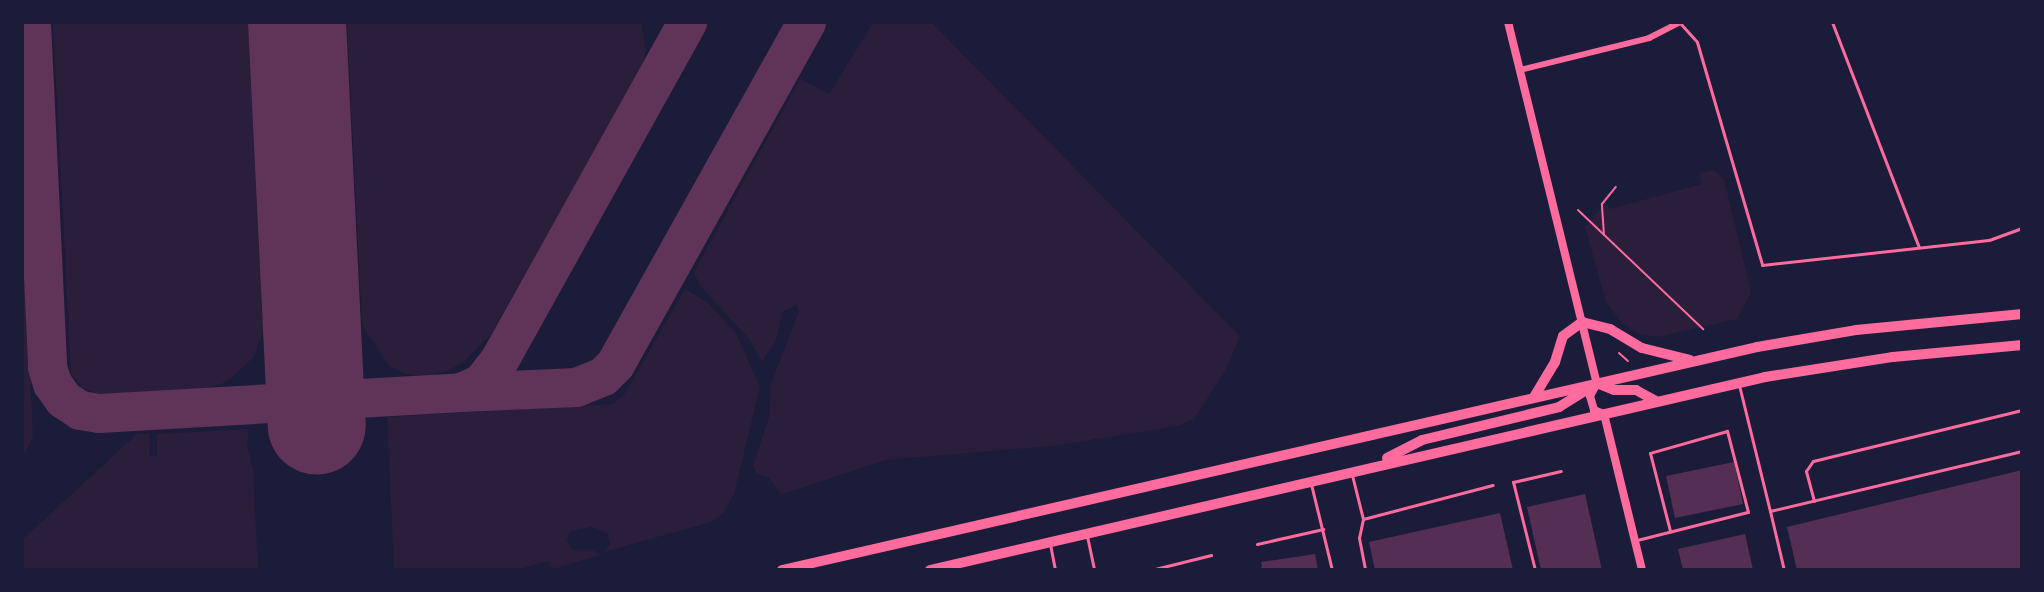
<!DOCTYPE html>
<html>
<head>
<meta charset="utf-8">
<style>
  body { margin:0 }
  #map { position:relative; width:2044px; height:592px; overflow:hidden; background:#1b1b3a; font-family:"Fira Sans",sans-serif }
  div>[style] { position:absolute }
  .green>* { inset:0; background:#2a1e3b }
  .taxiway>* { height:39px; margin:-19.5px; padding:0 19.5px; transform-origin:19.5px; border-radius:19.5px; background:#603358 }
  .runway>* { height:98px; margin:-49px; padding:0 49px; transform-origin:49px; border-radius:49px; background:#603358 }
  .building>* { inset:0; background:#542f53 }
  .path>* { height:2px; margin:-1px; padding:0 1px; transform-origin:1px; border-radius:1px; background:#ff6b9d }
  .service>* { height:3px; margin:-1.5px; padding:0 1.5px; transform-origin:1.5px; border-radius:1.5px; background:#ff6b9d }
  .minor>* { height:6px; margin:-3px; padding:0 3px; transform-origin:3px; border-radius:3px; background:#ff6b9d }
  .tertiary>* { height:8px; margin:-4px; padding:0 4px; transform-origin:4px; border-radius:4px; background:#ff6b9d }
  .trunk>* { height:10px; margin:-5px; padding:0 5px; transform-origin:5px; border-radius:5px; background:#ff6b9d }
  span { translate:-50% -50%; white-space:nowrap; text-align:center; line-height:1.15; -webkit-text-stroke:6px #1b1b3a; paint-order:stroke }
  .frame { position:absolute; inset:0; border:24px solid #1b1b3a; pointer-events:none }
</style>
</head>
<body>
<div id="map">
  <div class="green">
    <i style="clip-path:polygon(641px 22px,646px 50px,642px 67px,491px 334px,462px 363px,447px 371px,427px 376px,406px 374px,389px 366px,362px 325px,347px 23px)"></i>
    <i style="clip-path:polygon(53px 23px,248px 23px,263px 332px,254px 357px,227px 382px,200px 390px,103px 396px,82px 387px,71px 373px)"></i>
    <i style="clip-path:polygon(873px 23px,932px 23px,1240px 336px,1227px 368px,1194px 419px,1177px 426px,1052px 446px,886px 460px,781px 495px,769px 477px,757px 474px,753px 466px,769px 417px,771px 384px,799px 311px,796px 305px,782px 312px,776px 341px,762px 362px,749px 339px,700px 286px,694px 272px,800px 79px,829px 94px)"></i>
    <i style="clip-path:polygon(1713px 170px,1724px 179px,1751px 292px,1737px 319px,1658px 337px,1639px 334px,1621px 322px,1606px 302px,1585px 227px,1606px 202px,1610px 209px,1702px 184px,1699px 173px)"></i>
    <i style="clip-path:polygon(23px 214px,33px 436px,23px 457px,22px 457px)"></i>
    <i style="clip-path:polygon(685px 289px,708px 303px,736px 333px,760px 387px,734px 494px,723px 514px,711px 522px,604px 552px,610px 544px,607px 533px,592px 527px,570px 531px,567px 540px,572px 550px,591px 549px,601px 555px,553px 569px,549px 561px,519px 569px,394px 569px,387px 417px,613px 404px,624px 395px)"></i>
    <i style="clip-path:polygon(249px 429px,247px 444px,253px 470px,258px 569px,23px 569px,23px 539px,137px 434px,150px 434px,149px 456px,157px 456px,157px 434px)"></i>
  </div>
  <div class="taxiway">
    <i style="left:31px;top:22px;width:345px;rotate:87.3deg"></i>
    <i style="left:47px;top:367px;width:17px;rotate:73deg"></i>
    <i style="left:52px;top:383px;width:19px;rotate:55deg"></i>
    <i style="left:63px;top:399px;width:20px;rotate:33deg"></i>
    <i style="left:80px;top:410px;width:19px;rotate:9deg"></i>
    <i style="left:99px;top:413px;width:363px;rotate:-3.3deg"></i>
    <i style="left:461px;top:392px;width:22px;rotate:-24deg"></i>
    <i style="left:481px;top:383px;width:29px;rotate:-52deg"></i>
    <i style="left:499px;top:360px;width:387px;rotate:-60.9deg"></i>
    <i style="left:461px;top:392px;width:115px;rotate:-2.5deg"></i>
    <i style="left:576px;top:387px;width:29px;rotate:-22deg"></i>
    <i style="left:603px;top:376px;width:17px;rotate:-45deg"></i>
    <i style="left:615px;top:364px;width:392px;rotate:-60.8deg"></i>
  </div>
  <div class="runway">
    <i style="left:297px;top:22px;width:404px;rotate:87.2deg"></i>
  </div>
  <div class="building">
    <i style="clip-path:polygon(1734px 462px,1743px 504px,1675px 518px,1666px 476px)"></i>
    <i style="clip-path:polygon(2022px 470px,2022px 570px,1797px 570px,1787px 527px)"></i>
    <i style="clip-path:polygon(1585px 494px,1602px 570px,1541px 570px,1527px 507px)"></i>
    <i style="clip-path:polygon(1500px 513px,1513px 570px,1375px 570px,1369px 542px)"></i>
    <i style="clip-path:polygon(1745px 534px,1753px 570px,1683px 570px,1678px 549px)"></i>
    <i style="clip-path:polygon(1315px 554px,1318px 570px,1256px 570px,1262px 567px,1261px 562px)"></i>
  </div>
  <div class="path">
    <i style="left:1578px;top:210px;width:173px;rotate:43.6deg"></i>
    <i style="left:1604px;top:235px;width:31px;rotate:-94deg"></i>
    <i style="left:1602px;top:204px;width:22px;rotate:-51deg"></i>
    <i style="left:1619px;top:353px;width:12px;rotate:42deg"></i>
  </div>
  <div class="service">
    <i style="left:1832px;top:22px;width:241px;rotate:68.9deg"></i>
    <i style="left:1680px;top:23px;width:25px;rotate:48deg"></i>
    <i style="left:1697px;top:42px;width:232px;rotate:73.7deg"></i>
    <i style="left:1762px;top:265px;width:228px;rotate:-6.3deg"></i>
    <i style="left:1989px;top:240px;width:35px;rotate:-20deg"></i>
    <i style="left:1739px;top:385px;width:130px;rotate:76.2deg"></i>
    <i style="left:1770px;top:511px;width:259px;rotate:-13.4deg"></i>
    <i style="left:1352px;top:475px;width:45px;rotate:76deg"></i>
    <i style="left:1363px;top:519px;width:19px;rotate:102deg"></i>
    <i style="left:1359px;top:538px;width:33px;rotate:79deg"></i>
    <i style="left:1311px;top:484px;width:89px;rotate:76.3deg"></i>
    <i style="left:1814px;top:501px;width:31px;rotate:-105deg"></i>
    <i style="left:1806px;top:471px;width:12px;rotate:-55deg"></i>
    <i style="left:1813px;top:461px;width:215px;rotate:-13.7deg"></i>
    <i style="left:1770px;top:511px;width:61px;rotate:76.7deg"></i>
    <i style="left:1363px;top:519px;width:134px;rotate:-14.7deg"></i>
    <i style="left:1087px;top:536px;width:35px;rotate:78deg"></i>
    <i style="left:1637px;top:540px;width:114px;rotate:-14.2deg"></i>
    <i style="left:1748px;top:512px;width:84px;rotate:-104.5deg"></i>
    <i style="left:1727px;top:431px;width:80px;rotate:164.1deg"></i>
    <i style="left:1650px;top:453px;width:81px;rotate:75.6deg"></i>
    <i style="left:1050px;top:544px;width:26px;rotate:79deg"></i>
    <i style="left:1257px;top:544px;width:68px;rotate:-12.8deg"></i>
    <i style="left:1151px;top:570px;width:62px;rotate:-14deg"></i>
    <i style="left:1535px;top:570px;width:91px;rotate:-104deg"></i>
    <i style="left:1513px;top:482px;width:49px;rotate:-12.9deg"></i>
  </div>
  <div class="minor">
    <i style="left:1520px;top:70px;width:133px;rotate:-13.9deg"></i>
    <i style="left:1649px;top:38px;width:35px;rotate:-27deg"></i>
  </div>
  <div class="tertiary">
    <i style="left:1508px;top:22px;width:372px;rotate:76.2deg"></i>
    <i style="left:1597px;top:383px;width:15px;rotate:118deg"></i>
    <i style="left:1590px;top:396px;width:15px;rotate:74deg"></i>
    <i style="left:1594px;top:410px;width:11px;rotate:22deg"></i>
    <i style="left:1604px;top:414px;width:161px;rotate:76.3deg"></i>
  </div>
  <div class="trunk">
    <i style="left:1597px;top:383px;width:18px;rotate:22deg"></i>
    <i style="left:1614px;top:390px;width:22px"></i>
    <i style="left:1636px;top:390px;width:23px;rotate:29deg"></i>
    <i style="left:1534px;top:397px;width:41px;rotate:-59deg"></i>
    <i style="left:1555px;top:362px;width:27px;rotate:-73deg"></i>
    <i style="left:1563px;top:336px;width:24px;rotate:-36deg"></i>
    <i style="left:1582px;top:322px;width:29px;rotate:14deg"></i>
    <i style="left:1610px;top:329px;width:37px;rotate:31deg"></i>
    <i style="left:1642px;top:348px;width:49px;rotate:14deg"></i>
    <i style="left:1387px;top:458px;width:39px;rotate:-27deg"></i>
    <i style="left:1422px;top:440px;width:141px;rotate:-13.5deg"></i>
    <i style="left:1559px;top:407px;width:44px;rotate:-31.9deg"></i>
    <i style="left:782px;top:570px;width:1000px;rotate:-12.88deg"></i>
    <i style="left:1757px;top:347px;width:100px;rotate:-9.7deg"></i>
    <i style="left:1856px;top:330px;width:167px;rotate:-5.5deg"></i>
    <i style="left:930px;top:570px;width:857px;rotate:-13.01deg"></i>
    <i style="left:1765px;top:377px;width:130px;rotate:-8.9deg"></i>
    <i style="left:1893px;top:357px;width:130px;rotate:-5.3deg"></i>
  </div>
  <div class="frame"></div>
</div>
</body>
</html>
